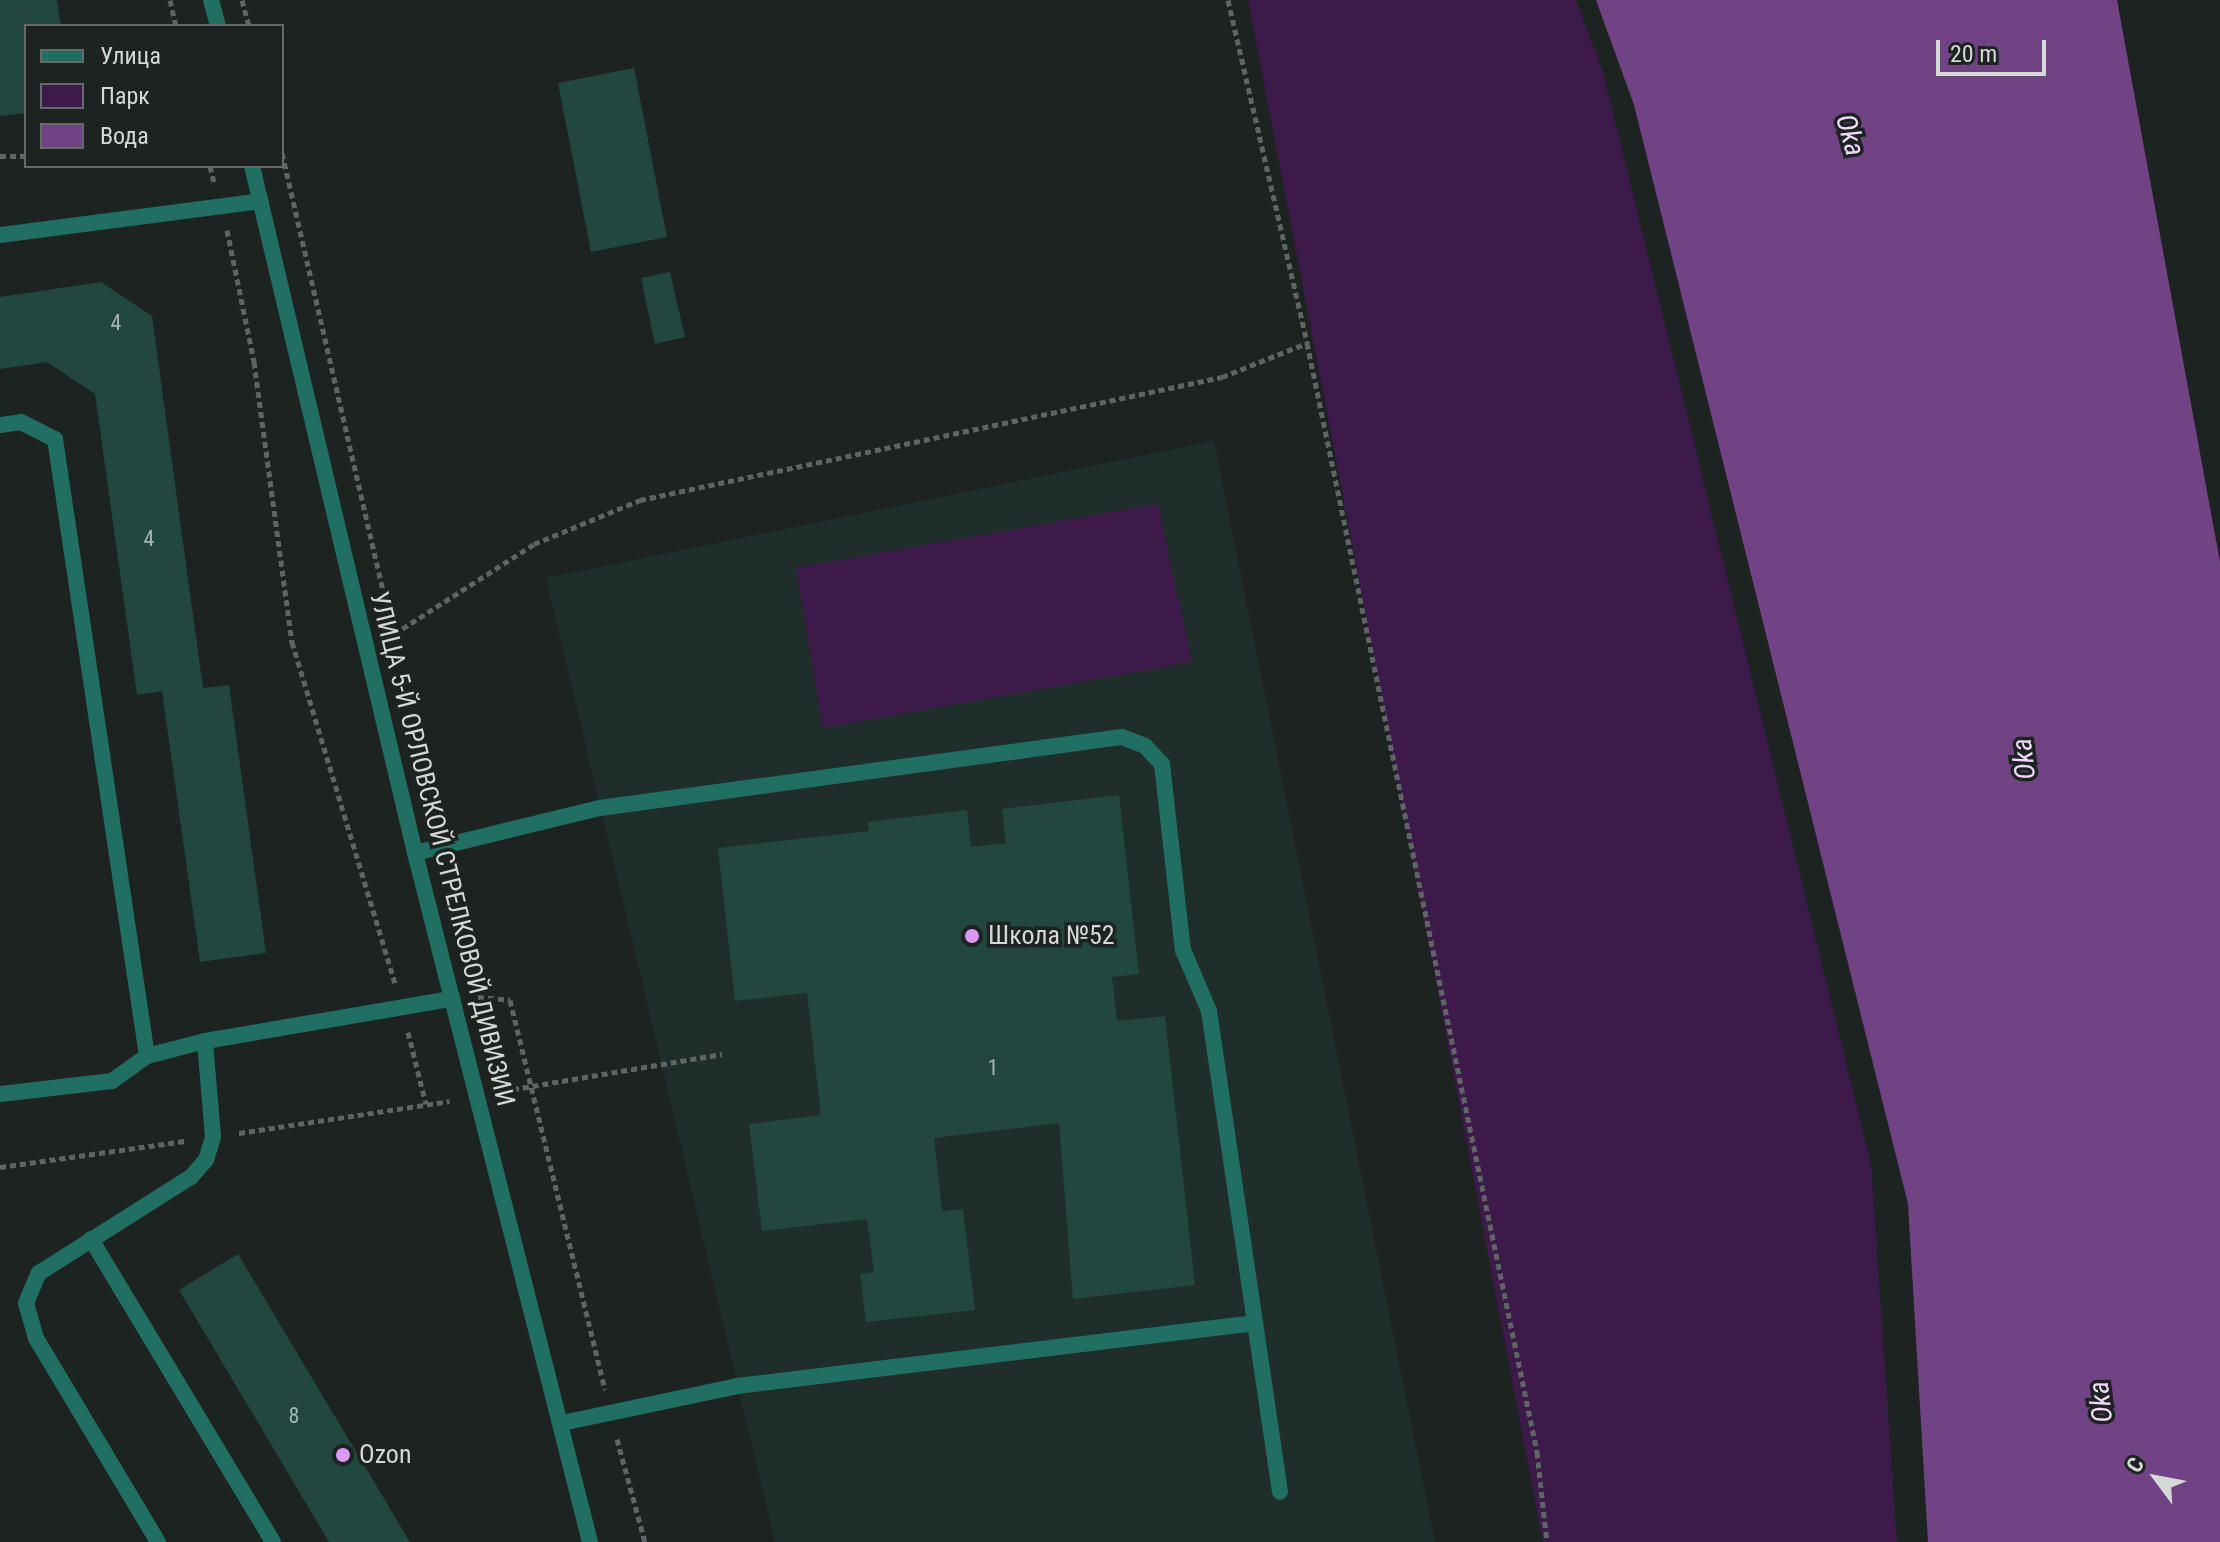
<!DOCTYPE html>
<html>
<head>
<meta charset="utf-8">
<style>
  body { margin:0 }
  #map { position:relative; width:2220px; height:1542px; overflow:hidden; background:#1c2321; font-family:"Roboto Condensed",sans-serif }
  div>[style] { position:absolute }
  .built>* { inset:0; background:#202e2b }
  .green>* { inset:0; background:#3c1a4a }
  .water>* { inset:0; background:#724384 }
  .building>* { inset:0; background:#21473f }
  .path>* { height:5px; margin-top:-2.5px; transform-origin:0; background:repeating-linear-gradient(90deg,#5f6564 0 6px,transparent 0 10px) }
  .service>* { height:16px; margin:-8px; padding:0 8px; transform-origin:8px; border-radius:8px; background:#206f62 }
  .minor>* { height:16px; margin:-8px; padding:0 8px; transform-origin:8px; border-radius:8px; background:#206f62 }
  .dots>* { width:22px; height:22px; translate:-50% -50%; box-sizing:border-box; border:4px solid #1c2321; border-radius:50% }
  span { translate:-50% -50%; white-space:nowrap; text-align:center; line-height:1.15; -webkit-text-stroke:7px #1c2321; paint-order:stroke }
  .number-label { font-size:22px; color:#a7b4b1 }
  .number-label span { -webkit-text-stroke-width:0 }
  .street-label { font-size:26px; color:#d4d8d7 }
  .poi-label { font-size:26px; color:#d4d8d7 }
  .left { translate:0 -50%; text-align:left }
  .water-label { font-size:28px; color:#f2d8fd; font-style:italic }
  .legend { position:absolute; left:24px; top:24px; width:260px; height:144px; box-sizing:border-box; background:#1c2321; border:2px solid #666b6a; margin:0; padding:10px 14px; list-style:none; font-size:24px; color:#d4d8d7 }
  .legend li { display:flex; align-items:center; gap:16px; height:40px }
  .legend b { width:40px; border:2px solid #666b6a }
  .north { position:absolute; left:2116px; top:1438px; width:80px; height:80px; -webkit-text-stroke:6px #1c2321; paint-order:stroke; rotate:302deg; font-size:22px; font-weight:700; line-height:32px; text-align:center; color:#d4d8d7 }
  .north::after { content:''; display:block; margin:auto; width:28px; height:36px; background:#d4d8d7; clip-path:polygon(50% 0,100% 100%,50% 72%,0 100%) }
  .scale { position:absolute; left:1936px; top:40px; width:110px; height:36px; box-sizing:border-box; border:4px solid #d4d8d7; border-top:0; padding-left:10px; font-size:24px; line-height:28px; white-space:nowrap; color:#d4d8d7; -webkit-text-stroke:6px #1c2321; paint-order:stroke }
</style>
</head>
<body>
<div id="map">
  <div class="built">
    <i style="clip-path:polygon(1214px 441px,1435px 1542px,775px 1542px,546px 578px)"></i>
  </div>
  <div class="green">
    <i style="clip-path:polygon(1248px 0,1576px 0,1603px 72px,1871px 1164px,1897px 1542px,1543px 1542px)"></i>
    <i style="clip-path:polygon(1158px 504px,1192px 662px,823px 728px,796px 568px)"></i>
  </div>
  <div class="water">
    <i style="clip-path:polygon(1596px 0,2117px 0,2220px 562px,2220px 1542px,1928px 1542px,1908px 1204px,1634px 105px)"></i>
  </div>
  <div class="building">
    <i style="clip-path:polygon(0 0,57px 0,61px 26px,26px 26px,26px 113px,0 116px)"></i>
    <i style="clip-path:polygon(634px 68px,667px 237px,591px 252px,558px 83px)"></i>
    <i style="clip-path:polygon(670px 272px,685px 337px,655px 344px,641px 278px)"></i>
    <i style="clip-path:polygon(101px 282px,152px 316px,203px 688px,229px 685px,266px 953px,200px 962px,162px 691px,137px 695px,95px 394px,47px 362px,0 369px,0 297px)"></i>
    <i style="clip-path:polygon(1119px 795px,1139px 974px,1112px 977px,1117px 1021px,1165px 1016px,1195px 1285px,1073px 1299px,1059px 1123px,934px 1138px,942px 1211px,963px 1209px,975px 1310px,866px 1322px,860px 1274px,874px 1272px,867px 1219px,762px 1231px,749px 1124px,821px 1115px,807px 993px,735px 1001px,718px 848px,869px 831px,868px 822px,967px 810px,971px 847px,1006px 843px,1002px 809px)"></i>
    <i style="clip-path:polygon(238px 1254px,410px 1542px,329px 1542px,179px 1290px)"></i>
  </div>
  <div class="path">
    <i style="left:170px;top:0;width:27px;rotate:77deg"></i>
    <i style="left:242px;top:0;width:27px;rotate:75deg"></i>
    <i style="left:1228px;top:0;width:352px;rotate:77deg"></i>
    <i style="left:1307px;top:343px;width:1133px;rotate:78.28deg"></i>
    <i style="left:1537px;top:1452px;width:91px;rotate:83.7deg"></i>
    <i style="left:282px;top:153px;width:497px;rotate:77deg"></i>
    <i style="left:0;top:156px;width:26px"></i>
    <i style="left:210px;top:166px;width:16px;rotate:76deg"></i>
    <i style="left:227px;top:230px;width:135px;rotate:78.4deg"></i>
    <i style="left:254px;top:362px;width:283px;rotate:82.3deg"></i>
    <i style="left:292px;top:642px;width:357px;rotate:73.2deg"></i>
    <i style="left:394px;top:634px;width:166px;rotate:-32.7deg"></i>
    <i style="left:534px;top:544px;width:115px;rotate:-22.5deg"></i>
    <i style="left:640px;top:500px;width:595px;rotate:-11.93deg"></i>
    <i style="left:1222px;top:377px;width:92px;rotate:-21.8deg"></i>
    <i style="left:478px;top:997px;width:32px;rotate:5deg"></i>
    <i style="left:510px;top:1000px;width:401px;rotate:76.3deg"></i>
    <i style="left:408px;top:1032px;width:74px;rotate:76deg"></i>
    <i style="left:503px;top:1091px;width:222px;rotate:-9.6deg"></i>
    <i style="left:239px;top:1133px;width:213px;rotate:-8.6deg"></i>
    <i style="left:0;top:1167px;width:187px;rotate:-8deg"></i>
    <i style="left:617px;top:1439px;width:107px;rotate:74.8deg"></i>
  </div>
  <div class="service">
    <i style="left:0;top:425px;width:21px;rotate:-8deg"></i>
    <i style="left:21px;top:422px;width:38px;rotate:27deg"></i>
    <i style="left:55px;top:439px;width:624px;rotate:81.52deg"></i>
    <i style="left:415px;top:853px;width:190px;rotate:-13.7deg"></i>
    <i style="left:600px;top:808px;width:527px;rotate:-7.75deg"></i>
    <i style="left:1122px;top:737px;width:25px;rotate:21deg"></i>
    <i style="left:1145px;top:746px;width:25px;rotate:47deg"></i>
    <i style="left:1162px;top:764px;width:187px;rotate:83.6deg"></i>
    <i style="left:1183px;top:950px;width:66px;rotate:66.9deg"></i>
    <i style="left:1209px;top:1011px;width:486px;rotate:81.6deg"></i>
    <i style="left:0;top:1094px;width:113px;rotate:-6.6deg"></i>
    <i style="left:112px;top:1081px;width:43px;rotate:-35.5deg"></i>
    <i style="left:147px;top:1056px;width:60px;rotate:-14.5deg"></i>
    <i style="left:205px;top:1041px;width:251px;rotate:-9.7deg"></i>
    <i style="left:91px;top:1239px;width:353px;rotate:59deg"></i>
    <i style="left:562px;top:1423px;width:179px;rotate:-11.9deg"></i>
    <i style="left:737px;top:1386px;width:522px;rotate:-6.93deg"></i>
    <i style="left:158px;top:1542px;width:238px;rotate:-120.9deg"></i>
    <i style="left:36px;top:1338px;width:36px;rotate:-106deg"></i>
    <i style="left:26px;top:1303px;width:33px;rotate:-67deg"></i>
    <i style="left:39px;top:1273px;width:180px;rotate:-32.3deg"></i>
    <i style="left:191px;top:1177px;width:23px;rotate:-49deg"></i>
    <i style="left:206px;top:1160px;width:24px;rotate:-73deg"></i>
    <i style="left:213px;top:1137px;width:96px;rotate:-94.8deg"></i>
  </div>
  <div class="minor">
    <i style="left:211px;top:0;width:27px;rotate:75deg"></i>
    <i style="left:252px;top:166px;width:706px;rotate:76.65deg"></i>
    <i style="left:415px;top:853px;width:711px;rotate:75.75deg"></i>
    <i style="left:0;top:235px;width:263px;rotate:-7.4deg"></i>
  </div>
  <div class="dots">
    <i style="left:972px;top:936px;background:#db99f6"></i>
    <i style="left:343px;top:1455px;background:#db99f6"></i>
  </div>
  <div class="number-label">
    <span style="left:116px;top:323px">4</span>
    <span style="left:149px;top:539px">4</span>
    <span style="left:993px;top:1068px">1</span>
    <span style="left:294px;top:1416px">8</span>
  </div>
  <div class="street-label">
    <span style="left:442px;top:849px;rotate:76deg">УЛИЦА 5-Й ОРЛОВСКОЙ СТРЕЛКОВОЙ ДИВИЗИИ</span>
  </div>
  <div class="poi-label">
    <span class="left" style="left:988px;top:936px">Школа №52</span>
    <span class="left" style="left:359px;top:1455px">Ozon</span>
  </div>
  <div class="water-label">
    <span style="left:1850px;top:135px;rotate:74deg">Oka</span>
    <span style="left:2024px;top:759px;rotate:-97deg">Oka</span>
    <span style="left:2101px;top:1402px;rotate:-97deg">Oka</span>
  </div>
  <ul class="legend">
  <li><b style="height:10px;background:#206f62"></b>Улица</li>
  <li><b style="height:22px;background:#3c1a4a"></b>Парк</li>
  <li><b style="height:22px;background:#724384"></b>Вода</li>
  </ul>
  <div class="north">С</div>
  <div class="scale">20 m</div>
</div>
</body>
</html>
